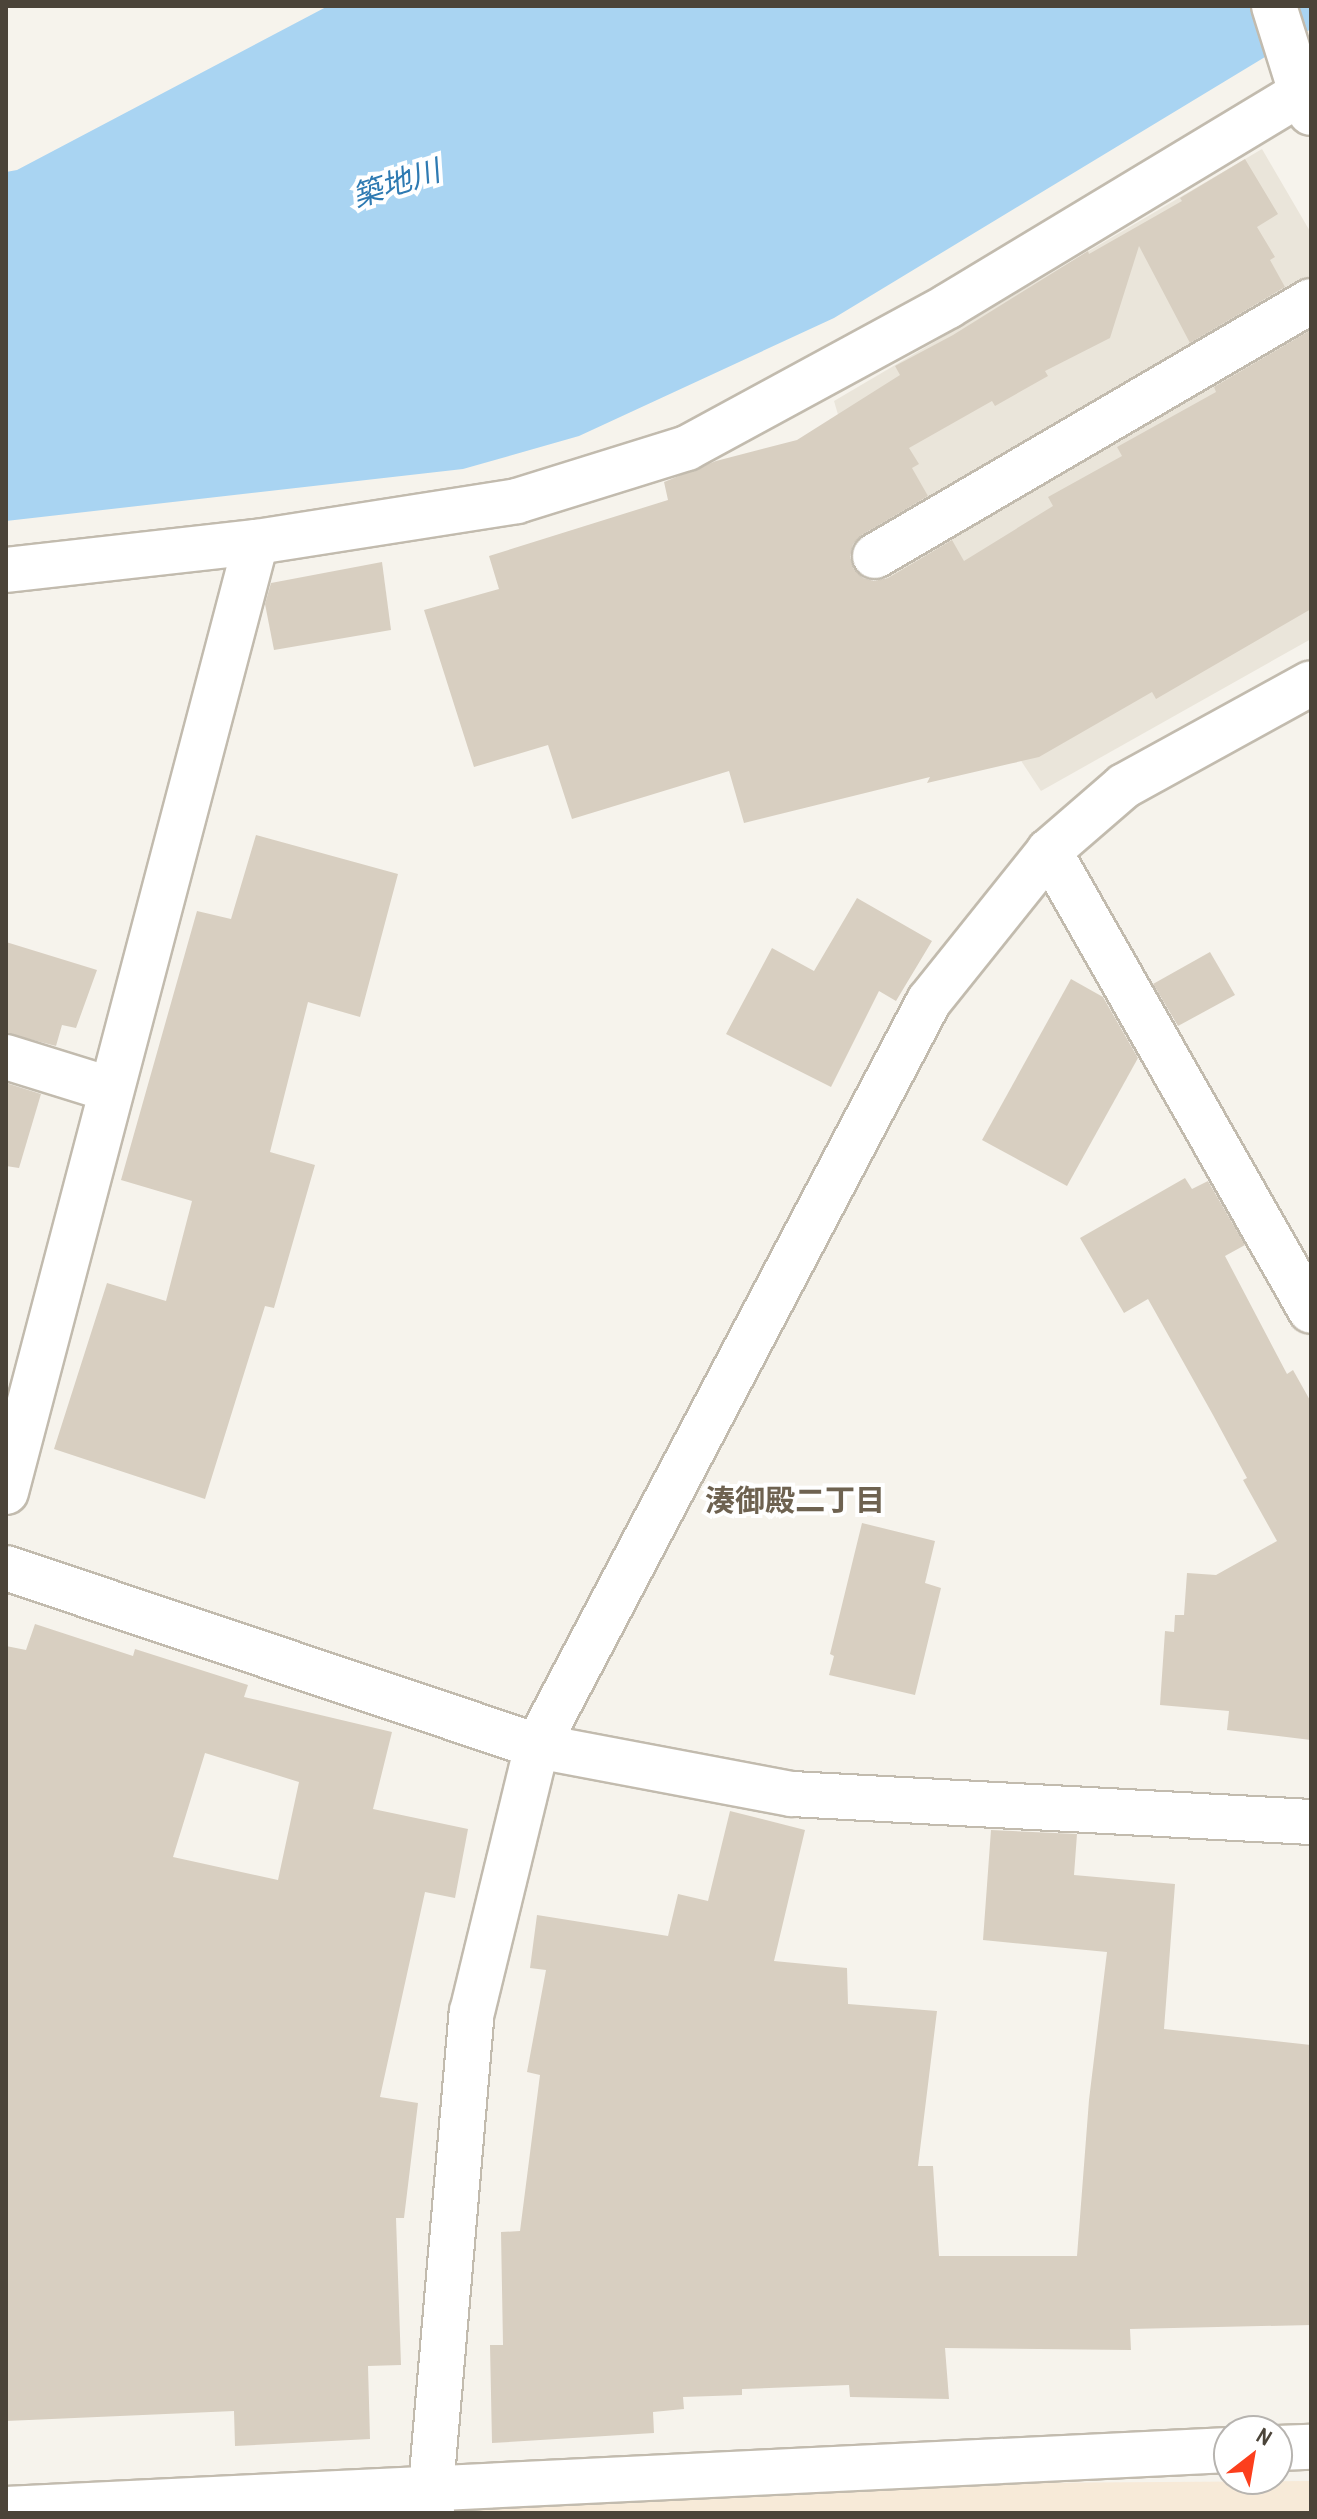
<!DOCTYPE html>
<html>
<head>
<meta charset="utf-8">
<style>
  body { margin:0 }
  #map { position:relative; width:1317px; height:2519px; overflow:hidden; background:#f6f3ec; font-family:"Archivo Narrow","Noto Sans JP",sans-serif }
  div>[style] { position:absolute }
  .residential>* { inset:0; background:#eae5da }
  .commercial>* { inset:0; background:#f7ead8 }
  .water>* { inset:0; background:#a9d4f2 }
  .building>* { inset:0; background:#d8cfc1 }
  .roads { filter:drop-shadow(2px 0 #c2bbae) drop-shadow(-2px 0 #c2bbae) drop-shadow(0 2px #c2bbae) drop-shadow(0 -2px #c2bbae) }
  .minor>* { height:44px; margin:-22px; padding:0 22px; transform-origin:22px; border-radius:22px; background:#fff }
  span { translate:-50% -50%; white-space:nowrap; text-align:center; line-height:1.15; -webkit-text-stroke:8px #fff; paint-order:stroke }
  .water-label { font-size:30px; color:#2e7ab2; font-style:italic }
  .neighbourhood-label { font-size:30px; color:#6e6250; font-weight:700 }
  .frame { position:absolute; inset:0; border:8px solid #4b4439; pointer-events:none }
  .north { position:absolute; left:1213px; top:2415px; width:80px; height:80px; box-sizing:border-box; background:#fff; border:2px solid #b7b4b0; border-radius:50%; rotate:31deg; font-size:22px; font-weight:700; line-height:32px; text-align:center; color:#4b4439 }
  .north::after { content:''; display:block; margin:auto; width:28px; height:36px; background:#fc3f1d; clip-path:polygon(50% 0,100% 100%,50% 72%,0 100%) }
</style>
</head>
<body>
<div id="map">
  <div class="residential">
    <i style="clip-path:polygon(1262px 149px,1311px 233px,1311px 639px,1041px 791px,1004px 735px,899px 621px,834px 401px)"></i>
  </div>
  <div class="commercial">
    <i style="clip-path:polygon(1311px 2481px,1311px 2513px,438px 2513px,431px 2487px)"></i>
  </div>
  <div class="water">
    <i style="clip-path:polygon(328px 6px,1311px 6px,1311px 29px,834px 318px,579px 436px,463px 469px,6px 521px,6px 172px,17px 170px)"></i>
  </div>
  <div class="building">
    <i style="clip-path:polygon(1245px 159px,1278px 214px,1257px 227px,1275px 257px,1270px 260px,1285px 287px,1190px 343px,1139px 246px,1110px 338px,1045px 371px,1048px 376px,995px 406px,992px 401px,909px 448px,919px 464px,912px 468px,928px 496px,862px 535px,853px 544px,850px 557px,854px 569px,863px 578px,874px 581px,888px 578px,952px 540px,964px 561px,1053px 506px,1048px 497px,1122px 456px,1117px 447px,1216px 392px,1214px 387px,1309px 331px,1311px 609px,1156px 699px,1152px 692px,1039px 757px,927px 783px,930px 777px,744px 823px,729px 771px,572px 819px,548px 745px,474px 767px,424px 610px,499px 589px,489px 556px,668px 500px,664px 482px,716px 461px,797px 440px,900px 375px,895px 366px,953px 335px,1088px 251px,1089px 254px,1182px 201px,1180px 198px)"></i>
    <i style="clip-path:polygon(382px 562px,391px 630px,274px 650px,265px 604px,271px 583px)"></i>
    <i style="clip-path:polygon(256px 835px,398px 874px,360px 1017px,308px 1002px,270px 1152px,315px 1165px,274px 1308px,265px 1306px,205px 1499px,54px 1449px,107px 1283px,166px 1301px,192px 1201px,121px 1180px,197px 911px,231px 919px)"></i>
    <i style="clip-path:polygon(857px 898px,932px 941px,896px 1001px,879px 991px,831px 1087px,726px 1034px,772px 948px,814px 971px)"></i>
    <i style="clip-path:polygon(6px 942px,97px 970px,76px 1028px,62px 1025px,56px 1046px,6px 1033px)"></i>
    <i style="clip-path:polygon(1210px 952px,1235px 995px,1178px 1026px,1153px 984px)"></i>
    <i style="clip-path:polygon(1071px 979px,1103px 997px,1138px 1058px,1067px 1186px,982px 1140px)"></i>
    <i style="clip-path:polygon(6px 1083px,41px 1094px,19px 1168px,6px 1166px)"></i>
    <i style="clip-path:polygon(1185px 1178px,1192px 1189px,1208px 1181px,1245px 1245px,1225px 1256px,1287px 1374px,1293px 1370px,1311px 1402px,1311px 1740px,1227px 1730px,1229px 1711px,1160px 1705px,1165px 1631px,1174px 1632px,1175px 1615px,1184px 1615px,1187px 1573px,1216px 1575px,1277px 1541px,1243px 1480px,1247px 1478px,1213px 1415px,1148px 1299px,1124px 1313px,1080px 1238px)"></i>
    <i style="clip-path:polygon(862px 1523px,935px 1541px,925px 1583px,941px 1588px,915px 1695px,829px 1675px,834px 1656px,830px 1654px)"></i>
    <i style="clip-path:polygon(evenodd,35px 1624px,133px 1656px,135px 1649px,248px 1685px,244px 1697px,392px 1732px,373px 1809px,468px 1829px,455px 1898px,425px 1892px,380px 2097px,418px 2103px,404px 2218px,396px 2218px,401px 2365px,368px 2366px,370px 2439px,235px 2446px,234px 2411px,6px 2421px,6px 1646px,26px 1650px,35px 1624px,205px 1753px,299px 1782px,278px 1880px,173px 1857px,205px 1753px)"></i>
    <i style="clip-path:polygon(730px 1811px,805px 1830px,774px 1961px,847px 1968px,848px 2004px,937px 2011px,918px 2166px,933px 2166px,939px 2256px,1077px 2256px,1089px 2100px,1107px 1952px,983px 1940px,991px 1830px,1077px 1834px,1074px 1875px,1175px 1884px,1164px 2029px,1311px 2045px,1311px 2325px,1130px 2329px,1131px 2350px,945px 2348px,949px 2399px,850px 2397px,849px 2385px,742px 2389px,742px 2395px,683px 2397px,684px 2409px,653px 2412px,654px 2433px,492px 2443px,490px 2345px,503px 2345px,501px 2232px,520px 2231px,540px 2075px,527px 2072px,546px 1970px,530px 1968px,537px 1915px,668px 1936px,678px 1894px,708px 1901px)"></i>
  </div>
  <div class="roads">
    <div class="minor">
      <i style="left:1274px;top:6px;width:90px;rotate:72.6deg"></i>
      <i style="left:1301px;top:92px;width:23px;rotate:65deg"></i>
      <i style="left:875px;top:556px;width:505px;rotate:-30.32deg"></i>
      <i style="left:6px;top:570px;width:252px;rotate:-6.4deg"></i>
      <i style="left:256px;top:542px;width:264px;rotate:-8.9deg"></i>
      <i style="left:517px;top:501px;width:178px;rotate:-17.3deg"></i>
      <i style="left:687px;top:448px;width:297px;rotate:-28.5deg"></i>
      <i style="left:948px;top:306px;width:424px;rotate:-31.1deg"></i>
      <i style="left:1049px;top:851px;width:529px;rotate:60.34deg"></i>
      <i style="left:6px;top:1057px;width:108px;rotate:17.3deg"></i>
      <i style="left:6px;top:1492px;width:982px;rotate:-75.26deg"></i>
      <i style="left:6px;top:1568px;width:560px;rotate:18.53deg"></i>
      <i style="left:537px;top:1746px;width:259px;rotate:10.7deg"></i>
      <i style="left:792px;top:1794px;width:520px;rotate:3.09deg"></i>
      <i style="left:1277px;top:2448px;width:34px;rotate:-2deg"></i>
      <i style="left:6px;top:2509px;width:1224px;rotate:-2.76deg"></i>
      <i style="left:432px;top:2513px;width:26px;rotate:-92deg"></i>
      <i style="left:431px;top:2487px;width:477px;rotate:-85.1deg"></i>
      <i style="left:472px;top:2012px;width:274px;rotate:-76.3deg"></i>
      <i style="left:537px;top:1746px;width:842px;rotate:-62.25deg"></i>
      <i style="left:929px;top:1001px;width:192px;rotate:-51.3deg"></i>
      <i style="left:1049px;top:851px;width:99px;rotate:-40.9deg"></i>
      <i style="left:1124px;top:786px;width:213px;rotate:-28.8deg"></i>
    </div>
  </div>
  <div class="water-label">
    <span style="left:396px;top:183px;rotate:-18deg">築地川</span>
  </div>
  <div class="neighbourhood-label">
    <span style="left:795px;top:1500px">湊御殿二丁目</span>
  </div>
  <div class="frame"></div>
  <div class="north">N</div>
</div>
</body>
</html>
